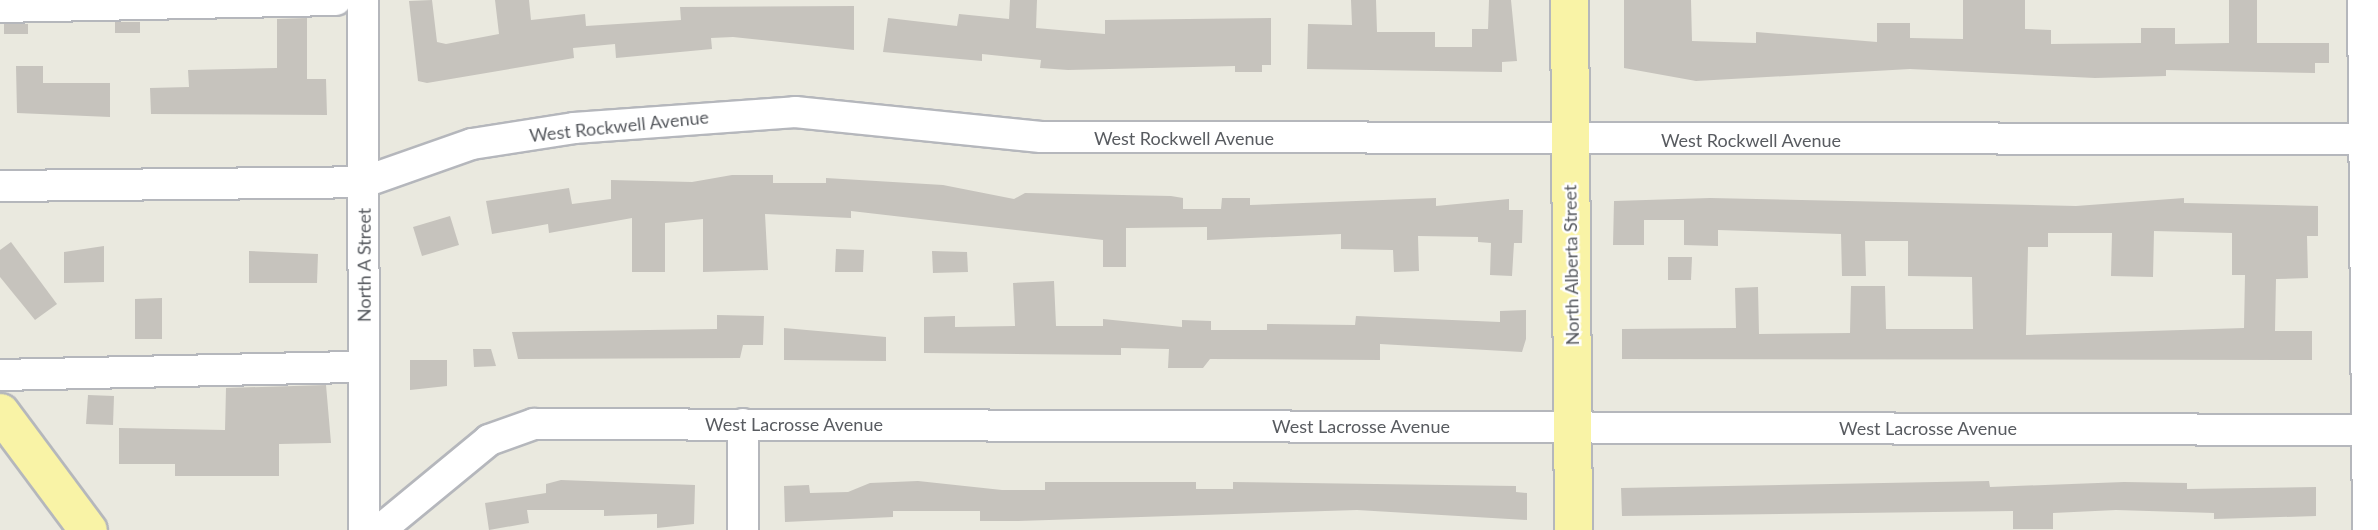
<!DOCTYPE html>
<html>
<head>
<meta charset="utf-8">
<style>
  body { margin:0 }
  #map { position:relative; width:2378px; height:530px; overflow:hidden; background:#eae9df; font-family:Lato,sans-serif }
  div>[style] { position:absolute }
  .building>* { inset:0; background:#c6c3bd }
  .roads { filter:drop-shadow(2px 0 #b5b7bc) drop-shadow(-2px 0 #b5b7bc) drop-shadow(0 2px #b5b7bc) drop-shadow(0 -2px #b5b7bc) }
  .minor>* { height:30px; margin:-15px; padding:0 15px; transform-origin:15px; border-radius:15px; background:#fff }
  .major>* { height:37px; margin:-18.5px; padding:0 18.5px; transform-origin:18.5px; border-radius:18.5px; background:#f9f3a6 }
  span { translate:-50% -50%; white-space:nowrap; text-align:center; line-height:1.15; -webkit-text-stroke:5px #fff; paint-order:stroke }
  .street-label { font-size:18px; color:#585b60 }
</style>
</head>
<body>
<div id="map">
  <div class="building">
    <i style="clip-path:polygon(432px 0,437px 42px,446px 44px,499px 34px,495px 0,529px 0,531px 20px,585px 14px,586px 26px,681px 20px,680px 7px,854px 6px,854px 50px,733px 37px,711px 38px,712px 49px,616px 58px,615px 44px,573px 48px,574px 58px,427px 83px,418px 81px,409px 1px)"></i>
    <i style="clip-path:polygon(1010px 0,1037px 0,1036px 28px,1105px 34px,1105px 20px,1271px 18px,1271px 65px,1262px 65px,1262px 72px,1235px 72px,1235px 66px,1068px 70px,1040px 68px,1041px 60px,982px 54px,982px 61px,883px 52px,888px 18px,957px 26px,959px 14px,1009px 19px)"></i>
    <i style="clip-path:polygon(1351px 0,1376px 0,1377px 32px,1435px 32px,1435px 47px,1472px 47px,1472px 29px,1488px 29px,1489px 0,1511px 0,1517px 61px,1502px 62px,1502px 72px,1307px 69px,1308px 24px,1352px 25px)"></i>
    <i style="clip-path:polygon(1624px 0,1691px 0,1692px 41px,1756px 43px,1756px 32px,1877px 42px,1877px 23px,1910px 23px,1910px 38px,1963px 39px,1963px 0,2025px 0,2025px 29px,2051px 30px,2051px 44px,2141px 43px,2141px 28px,2175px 28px,2175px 44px,2229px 43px,2229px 0,2257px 0,2257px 43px,2329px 43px,2329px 63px,2315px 63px,2315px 73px,2166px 70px,2166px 76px,2095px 78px,1910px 69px,1696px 81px,1624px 68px)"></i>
    <i style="clip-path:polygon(307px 18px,307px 79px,326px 79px,327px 115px,151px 114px,150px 88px,189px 87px,188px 70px,277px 68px,277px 19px)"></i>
    <i style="clip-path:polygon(115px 22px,140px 22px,140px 33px,115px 33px)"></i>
    <i style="clip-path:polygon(4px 24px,28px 24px,28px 34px,4px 34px)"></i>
    <i style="clip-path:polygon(16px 66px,43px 66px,43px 83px,110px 83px,110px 117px,17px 113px)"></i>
    <i style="clip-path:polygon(732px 175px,773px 175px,773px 183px,826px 183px,826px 178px,943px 185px,1014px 199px,1025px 193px,1171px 196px,1183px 198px,1183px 209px,1221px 209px,1222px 198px,1250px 198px,1250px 205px,1436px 198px,1436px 206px,1509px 199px,1509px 210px,1523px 210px,1522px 243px,1514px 243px,1512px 276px,1490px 275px,1491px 243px,1478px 242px,1478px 237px,1418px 236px,1419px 271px,1394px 272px,1393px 250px,1341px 249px,1341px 234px,1207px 240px,1207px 227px,1126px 228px,1126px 267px,1103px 267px,1103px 240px,851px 211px,851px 218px,765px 214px,768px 270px,703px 272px,703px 219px,665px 223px,665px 272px,632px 272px,632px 218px,549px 233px,548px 224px,492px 234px,486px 201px,569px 188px,572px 204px,611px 199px,611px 180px,692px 182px)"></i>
    <i style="clip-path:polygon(evenodd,1710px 198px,2076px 206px,2184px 198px,2184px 203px,2318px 206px,2318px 236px,2307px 236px,2308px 278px,2276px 279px,2275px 331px,2312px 331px,2312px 360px,1622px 359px,1622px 329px,1736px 328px,1735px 288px,1758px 287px,1759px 334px,1850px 333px,1851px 286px,1885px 286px,1886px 329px,1973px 329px,1972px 277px,1908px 276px,1908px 241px,1865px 241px,1866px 276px,1842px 276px,1841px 234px,1718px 230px,1718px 246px,1684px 245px,1684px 220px,1644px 220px,1644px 245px,1613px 245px,1614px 201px,1710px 198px,2154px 231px,2232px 233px,2232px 275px,2245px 275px,2244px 328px,2026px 335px,2028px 247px,2048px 247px,2048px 233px,2112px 233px,2111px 276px,2153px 277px,2154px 231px)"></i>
    <i style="clip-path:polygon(450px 216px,459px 245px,422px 256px,413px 227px)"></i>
    <i style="clip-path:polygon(11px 242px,57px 304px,35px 320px,0 277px,0 250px)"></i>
    <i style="clip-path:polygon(104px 246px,104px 282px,64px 283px,64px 252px)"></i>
    <i style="clip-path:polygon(836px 249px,864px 250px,863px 272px,835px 272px)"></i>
    <i style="clip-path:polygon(249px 251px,318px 254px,317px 283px,249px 283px)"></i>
    <i style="clip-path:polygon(932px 251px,967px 252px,968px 272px,933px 273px)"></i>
    <i style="clip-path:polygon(1668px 257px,1692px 257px,1691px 280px,1668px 280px)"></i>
    <i style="clip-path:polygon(1054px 281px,1056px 326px,1103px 326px,1103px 319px,1182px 327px,1182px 320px,1211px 321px,1211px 330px,1267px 330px,1267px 324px,1355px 325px,1356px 316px,1500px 322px,1500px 311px,1526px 310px,1526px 339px,1522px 352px,1380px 344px,1380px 360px,1210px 359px,1203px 368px,1168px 368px,1169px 349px,1121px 348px,1121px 355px,924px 353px,924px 317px,955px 316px,955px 327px,1015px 326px,1013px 283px)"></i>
    <i style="clip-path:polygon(162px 298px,162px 339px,135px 339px,135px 299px)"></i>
    <i style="clip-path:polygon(717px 315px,764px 316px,763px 345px,743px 345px,740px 358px,518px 359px,512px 332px,717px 329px)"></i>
    <i style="clip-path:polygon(784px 328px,886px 337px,886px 361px,784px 360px)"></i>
    <i style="clip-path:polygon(473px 349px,491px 349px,496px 366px,474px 367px)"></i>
    <i style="clip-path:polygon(410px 360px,447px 360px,447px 386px,410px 390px)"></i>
    <i style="clip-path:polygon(326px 385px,331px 443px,279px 444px,279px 476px,175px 476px,175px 464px,119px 464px,119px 428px,225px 430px,226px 388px)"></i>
    <i style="clip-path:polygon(88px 395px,114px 396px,113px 425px,86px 424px)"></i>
    <i style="clip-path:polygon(561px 480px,695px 485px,694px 524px,657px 528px,657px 514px,604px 516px,604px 510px,527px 510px,529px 523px,489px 530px,485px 503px,546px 493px,546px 484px)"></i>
    <i style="clip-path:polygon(918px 481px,1002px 490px,1045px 490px,1045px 482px,1196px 482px,1196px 489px,1233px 489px,1233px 482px,1516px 486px,1516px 492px,1527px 493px,1527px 520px,1357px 510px,1018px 521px,980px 521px,980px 511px,893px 511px,893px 517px,785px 522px,784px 486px,809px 485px,810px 493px,848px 492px,870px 483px)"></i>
    <i style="clip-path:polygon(1989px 481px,1990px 487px,2124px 482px,2187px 483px,2187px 489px,2316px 487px,2316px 516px,2214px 519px,2214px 513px,2116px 510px,2053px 513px,2053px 529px,2013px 529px,2013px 511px,1622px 516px,1621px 488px)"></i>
  </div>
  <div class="roads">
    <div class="minor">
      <i style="left:363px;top:0;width:530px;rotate:89.89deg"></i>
      <i style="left:2363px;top:0;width:530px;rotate:89.46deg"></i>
      <i style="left:0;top:7px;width:336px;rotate:-1.2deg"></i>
      <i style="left:0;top:186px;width:364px;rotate:-0.6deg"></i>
      <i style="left:364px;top:182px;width:114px;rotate:-19.4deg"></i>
      <i style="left:472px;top:144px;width:103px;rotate:-8.9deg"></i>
      <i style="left:574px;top:128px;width:222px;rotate:-4.1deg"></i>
      <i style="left:795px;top:112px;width:247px;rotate:5.8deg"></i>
      <i style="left:1041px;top:137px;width:1337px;rotate:0.09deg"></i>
      <i style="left:0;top:375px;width:364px;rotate:-1.3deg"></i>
      <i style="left:743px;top:424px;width:106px;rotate:90deg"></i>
      <i style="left:380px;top:530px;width:141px;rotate:-39.5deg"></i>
      <i style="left:489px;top:440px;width:48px;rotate:-19.6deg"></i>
      <i style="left:534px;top:424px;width:1844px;rotate:0.19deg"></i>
    </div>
    <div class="major">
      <i style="left:1569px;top:0;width:530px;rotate:89.57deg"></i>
      <i style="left:0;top:412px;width:147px;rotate:53.3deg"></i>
    </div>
  </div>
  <div class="street-label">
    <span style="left:619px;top:126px;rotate:-6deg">West Rockwell Avenue</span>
    <span style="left:1184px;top:138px">West Rockwell Avenue</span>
    <span style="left:1751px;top:140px">West Rockwell Avenue</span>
    <span style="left:364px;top:265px;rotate:-90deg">North A Street</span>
    <span style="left:1571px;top:265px;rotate:-91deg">North Alberta Street</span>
    <span style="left:794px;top:424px">West Lacrosse Avenue</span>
    <span style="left:1361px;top:426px">West Lacrosse Avenue</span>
    <span style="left:1928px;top:428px">West Lacrosse Avenue</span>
  </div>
</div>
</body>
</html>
